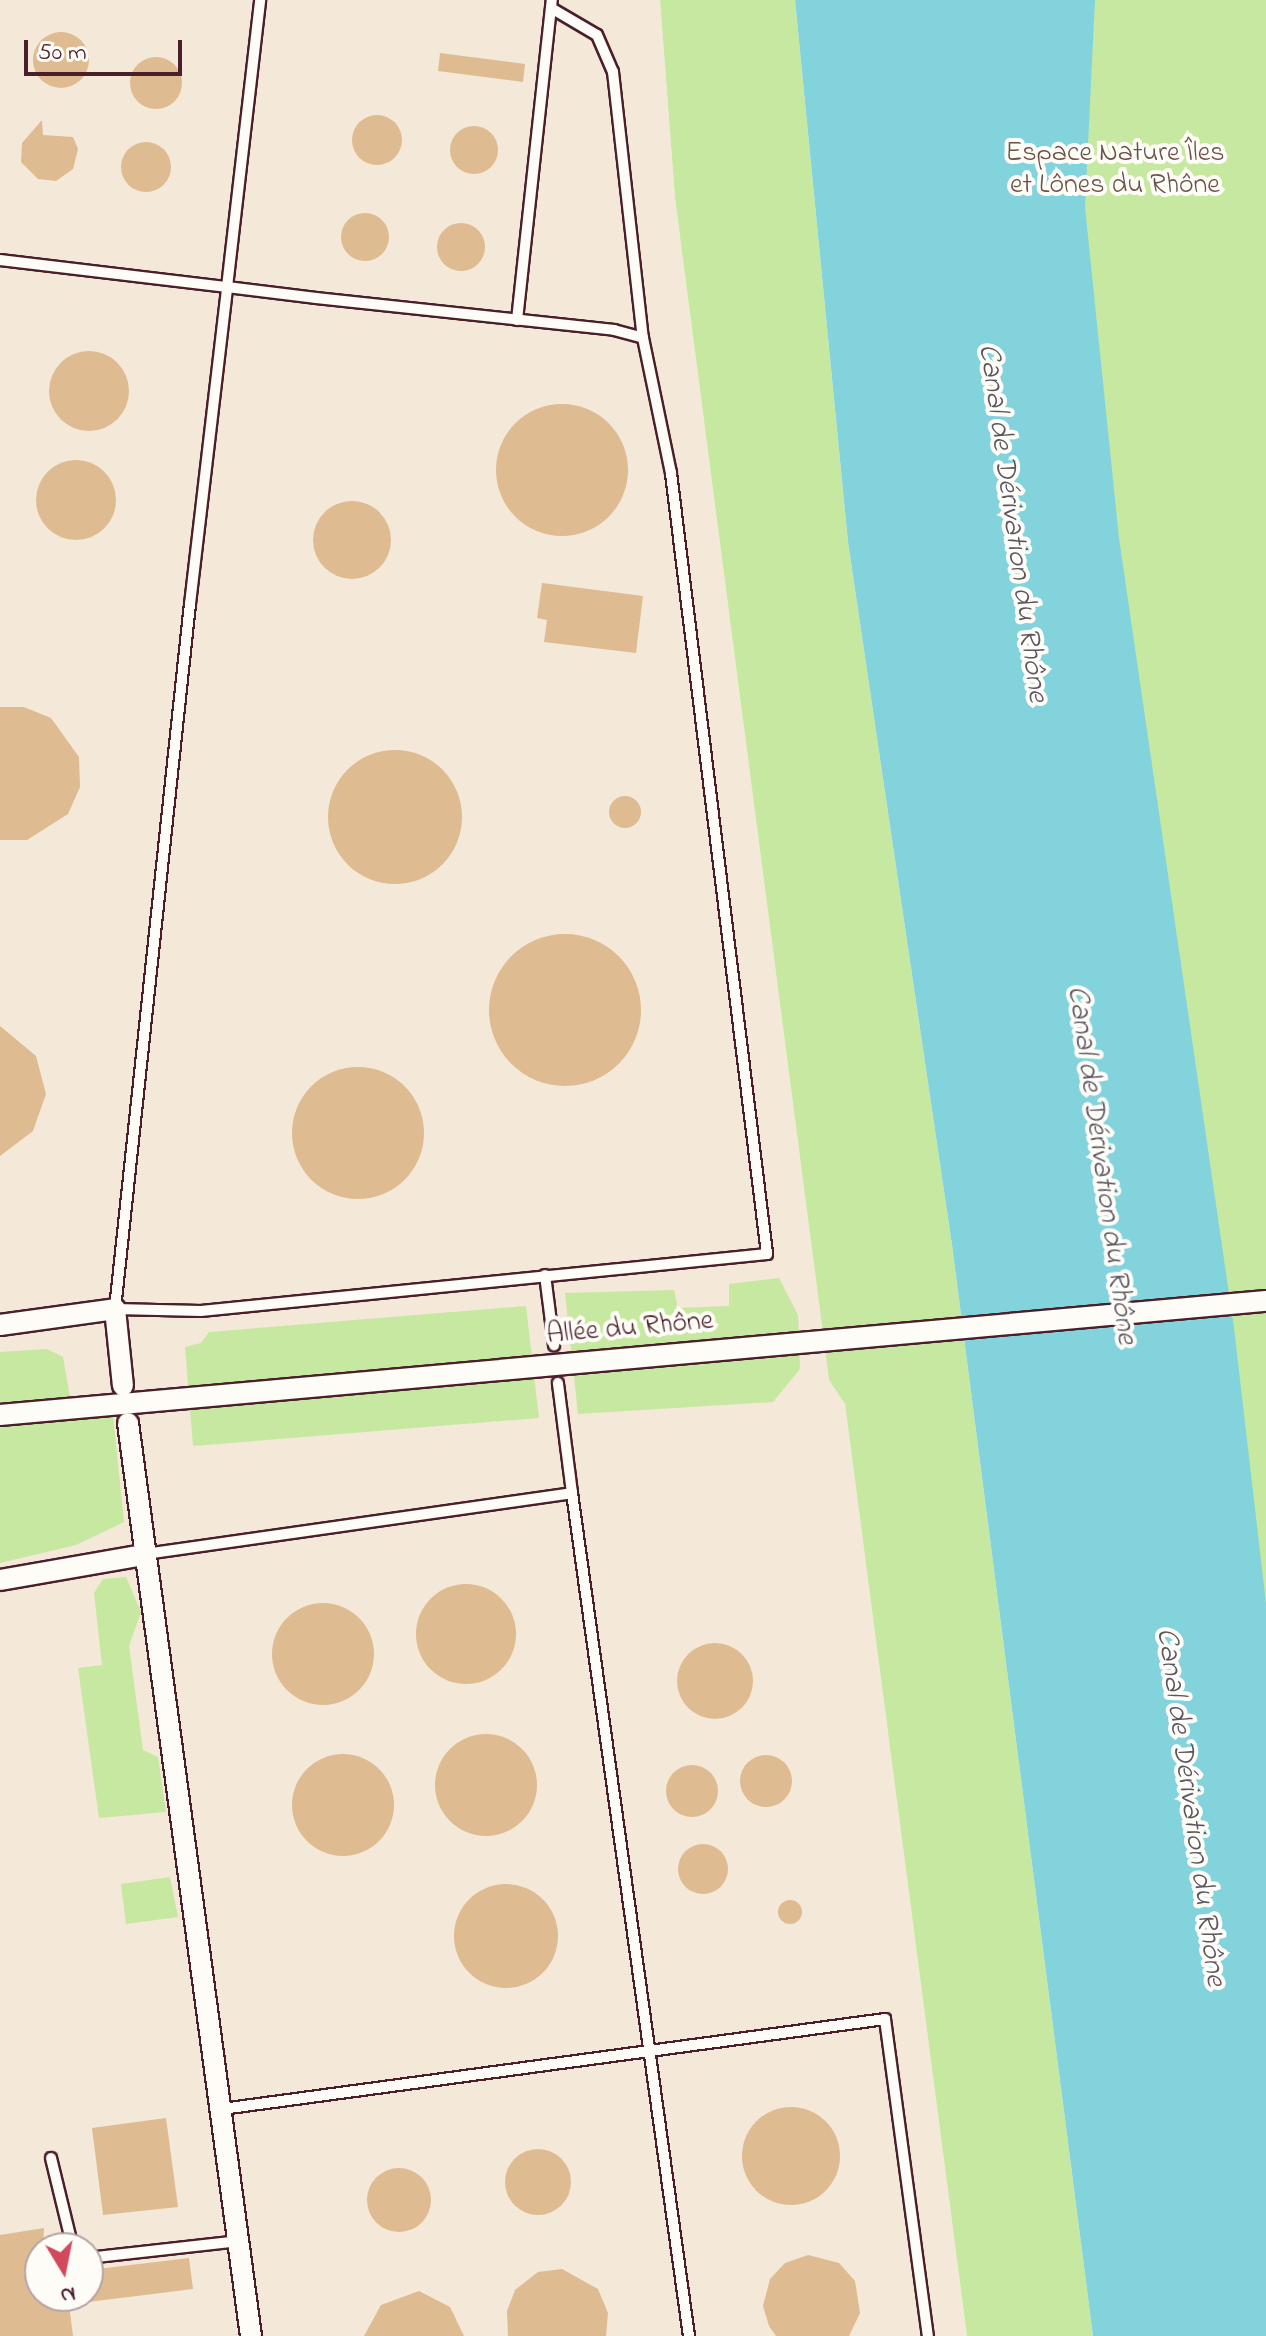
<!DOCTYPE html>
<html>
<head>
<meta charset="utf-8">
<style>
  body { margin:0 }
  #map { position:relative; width:1266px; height:2336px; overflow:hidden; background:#fdfcf7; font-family:"Indie Flower",sans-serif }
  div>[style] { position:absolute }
  .built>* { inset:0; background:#f4e8d8 }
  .green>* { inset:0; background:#c7e8a0 }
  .water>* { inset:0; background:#83d3dd }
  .building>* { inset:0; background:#dfbb91 }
  .round { border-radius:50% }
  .roads { filter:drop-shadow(2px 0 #4a1f2b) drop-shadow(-2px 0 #4a1f2b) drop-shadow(0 2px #4a1f2b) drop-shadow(0 -2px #4a1f2b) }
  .lane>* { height:10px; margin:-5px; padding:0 5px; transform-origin:5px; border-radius:5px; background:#fdfcf7 }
  .street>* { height:20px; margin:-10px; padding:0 10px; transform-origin:10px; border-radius:10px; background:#fdfcf7 }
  span { translate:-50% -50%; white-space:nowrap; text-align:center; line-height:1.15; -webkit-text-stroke:8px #fdfcf7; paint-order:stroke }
  .park-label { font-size:28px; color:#695148 }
  .street-label { font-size:28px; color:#4a1f2b }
  .water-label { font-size:30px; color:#5b5560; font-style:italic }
  .north { position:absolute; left:24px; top:2232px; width:80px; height:80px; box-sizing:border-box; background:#fdfcf7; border:2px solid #b5a4a5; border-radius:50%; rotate:170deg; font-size:22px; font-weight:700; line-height:32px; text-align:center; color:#4a1f2b }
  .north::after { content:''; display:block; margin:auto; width:28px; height:36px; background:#d1495b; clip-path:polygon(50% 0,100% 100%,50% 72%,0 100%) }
  .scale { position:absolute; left:24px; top:40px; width:158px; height:36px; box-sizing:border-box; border:4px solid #4a1f2b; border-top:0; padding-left:10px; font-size:24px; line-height:28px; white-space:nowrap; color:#4a1f2b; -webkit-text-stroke:6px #fdfcf7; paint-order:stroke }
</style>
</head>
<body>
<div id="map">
  <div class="built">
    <i style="clip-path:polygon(evenodd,0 0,660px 0,675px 198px,829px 1380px,845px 1404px,967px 2336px,0 2336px,0 0,40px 2248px,88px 2248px,88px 2296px,40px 2296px,40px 2248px)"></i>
  </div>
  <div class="green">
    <i style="clip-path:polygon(660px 0,795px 0,848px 542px,952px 1245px,1093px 2336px,967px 2336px,845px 1404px,829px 1380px,675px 198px)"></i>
    <i style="clip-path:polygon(961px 0,1266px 0,1266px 2336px)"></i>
    <i style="clip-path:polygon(779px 1278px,798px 1315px,800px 1369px,773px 1402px,578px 1414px,565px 1293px,674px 1290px,678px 1308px,729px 1306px,729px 1284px)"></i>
    <i style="clip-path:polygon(526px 1306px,539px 1418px,193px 1446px,185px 1347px,201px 1343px,209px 1332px)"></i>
    <i style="clip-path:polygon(47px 1349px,63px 1357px,74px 1420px,113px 1415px,124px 1522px,76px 1545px,0 1563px,0 1352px)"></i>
    <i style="clip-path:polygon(126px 1577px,141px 1612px,129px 1646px,143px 1750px,158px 1757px,166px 1812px,99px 1818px,78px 1668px,102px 1665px,94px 1593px,103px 1579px)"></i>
    <i style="clip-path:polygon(170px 1877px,178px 1917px,126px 1924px,121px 1884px)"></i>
  </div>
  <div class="water">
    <i style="clip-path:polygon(795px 0,1095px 0,1085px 207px,1119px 538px,1234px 1328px,1266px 1603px,1266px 2336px,1093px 2336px,952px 1245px,848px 542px)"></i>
  </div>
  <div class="building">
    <i class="round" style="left:33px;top:32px;width:56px;height:56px"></i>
    <i style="clip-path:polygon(440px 53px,525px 64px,523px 82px,438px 71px)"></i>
    <i class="round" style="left:130px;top:57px;width:52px;height:52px"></i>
    <i class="round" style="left:352px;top:115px;width:50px;height:50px"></i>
    <i style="clip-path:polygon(42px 120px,43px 135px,73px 137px,78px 149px,73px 169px,56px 181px,38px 179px,21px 162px,22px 143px)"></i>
    <i class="round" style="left:450px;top:126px;width:48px;height:48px"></i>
    <i class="round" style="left:121px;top:142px;width:50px;height:50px"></i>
    <i class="round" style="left:341px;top:213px;width:48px;height:48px"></i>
    <i class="round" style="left:437px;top:223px;width:48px;height:48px"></i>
    <i class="round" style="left:49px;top:351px;width:80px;height:80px"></i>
    <i class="round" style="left:496px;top:404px;width:132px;height:132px"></i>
    <i class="round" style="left:36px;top:460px;width:80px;height:80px"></i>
    <i class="round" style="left:313px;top:501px;width:78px;height:78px"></i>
    <i style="clip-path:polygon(542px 583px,643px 596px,636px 653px,544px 642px,547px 620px,537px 618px)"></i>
    <i style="clip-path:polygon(0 707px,24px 707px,51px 718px,79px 757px,80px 787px,68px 814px,27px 840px,0 840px)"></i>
    <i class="round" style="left:328px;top:750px;width:134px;height:134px"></i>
    <i class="round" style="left:609px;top:796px;width:32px;height:32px"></i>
    <i class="round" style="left:489px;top:934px;width:152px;height:152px"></i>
    <i style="clip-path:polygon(0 1026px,36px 1056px,46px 1094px,33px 1131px,0 1156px)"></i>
    <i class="round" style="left:292px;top:1067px;width:132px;height:132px"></i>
    <i class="round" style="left:416px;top:1584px;width:100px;height:100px"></i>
    <i class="round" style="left:272px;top:1603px;width:102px;height:102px"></i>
    <i class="round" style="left:677px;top:1643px;width:76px;height:76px"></i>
    <i class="round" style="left:435px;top:1734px;width:102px;height:102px"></i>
    <i class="round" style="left:292px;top:1754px;width:102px;height:102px"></i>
    <i class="round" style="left:740px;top:1755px;width:52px;height:52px"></i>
    <i class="round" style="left:666px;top:1765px;width:52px;height:52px"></i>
    <i class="round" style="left:678px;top:1844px;width:50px;height:50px"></i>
    <i class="round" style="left:454px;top:1884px;width:104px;height:104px"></i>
    <i class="round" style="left:778px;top:1900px;width:24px;height:24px"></i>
    <i class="round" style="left:742px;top:2107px;width:98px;height:98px"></i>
    <i style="clip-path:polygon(166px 2118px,178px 2207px,103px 2215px,92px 2128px)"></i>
    <i class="round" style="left:505px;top:2149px;width:66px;height:66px"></i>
    <i class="round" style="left:367px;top:2168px;width:64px;height:64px"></i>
    <i style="clip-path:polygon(44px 2228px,40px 2296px,68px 2296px,73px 2336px,0 2336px,0 2235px)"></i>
    <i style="clip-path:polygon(808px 2255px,839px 2263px,855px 2281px,860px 2313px,849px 2336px,776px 2336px,769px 2326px,763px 2306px,770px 2279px,785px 2263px)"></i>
    <i style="clip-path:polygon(189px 2258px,193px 2289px,88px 2302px,88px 2276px,97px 2269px)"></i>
    <i style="clip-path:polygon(562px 2269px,598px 2289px,608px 2313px,606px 2336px,508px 2336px,507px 2311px,515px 2290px,538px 2272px)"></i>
    <i style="clip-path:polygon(419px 2291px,450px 2307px,464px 2336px,364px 2336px,381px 2305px)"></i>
  </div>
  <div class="roads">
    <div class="lane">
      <i style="left:551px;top:8px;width:53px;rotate:30.4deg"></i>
      <i style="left:597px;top:35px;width:40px;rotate:66.6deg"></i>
      <i style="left:613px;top:72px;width:268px;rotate:83.6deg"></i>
      <i style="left:0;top:260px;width:229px;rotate:6.8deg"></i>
      <i style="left:227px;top:287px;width:90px;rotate:7deg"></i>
      <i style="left:316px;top:298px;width:300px;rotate:6.1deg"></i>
      <i style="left:614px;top:330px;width:30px;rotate:15deg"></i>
      <i style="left:643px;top:338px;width:138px;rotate:78.3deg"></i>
      <i style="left:671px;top:473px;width:787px;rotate:82.99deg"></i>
      <i style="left:767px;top:1254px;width:569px;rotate:174.25deg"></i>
      <i style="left:201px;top:1311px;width:86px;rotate:-178.7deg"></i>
      <i style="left:115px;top:1309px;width:709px;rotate:-83.93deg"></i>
      <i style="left:190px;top:604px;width:319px;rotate:-83.3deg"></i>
      <i style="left:227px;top:287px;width:289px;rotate:-83.4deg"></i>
      <i style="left:517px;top:320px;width:322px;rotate:-83.8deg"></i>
      <i style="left:545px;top:1275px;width:71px;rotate:82.7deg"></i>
      <i style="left:572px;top:1493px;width:851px;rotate:82.1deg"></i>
      <i style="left:145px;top:1554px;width:431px;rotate:-8.1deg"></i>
      <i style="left:572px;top:1493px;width:111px;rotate:-97.3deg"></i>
      <i style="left:222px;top:2109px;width:669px;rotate:-7.73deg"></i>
      <i style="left:885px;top:2019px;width:320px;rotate:82.3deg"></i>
      <i style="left:51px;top:2158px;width:93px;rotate:76.3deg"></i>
      <i style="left:88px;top:2258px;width:152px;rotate:-6.4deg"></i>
    </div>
    <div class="street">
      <i style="left:0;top:1325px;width:116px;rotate:-7.9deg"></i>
      <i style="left:115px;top:1309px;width:77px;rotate:84.1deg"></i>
      <i style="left:0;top:1415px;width:1271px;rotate:-5.15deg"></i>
      <i style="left:128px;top:1423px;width:921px;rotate:82.33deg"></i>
      <i style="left:0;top:1580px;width:145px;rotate:-9.9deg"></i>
    </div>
  </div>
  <div class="park-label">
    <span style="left:1115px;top:170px">Espace Nature Îles<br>et Lônes du Rhône</span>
  </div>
  <div class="street-label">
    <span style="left:630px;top:1329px;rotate:-5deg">Allée du Rhône</span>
  </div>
  <div class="water-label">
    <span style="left:1012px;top:523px;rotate:82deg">Canal de Dérivation du Rhône</span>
    <span style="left:1101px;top:1165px;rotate:82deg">Canal de Dérivation du Rhône</span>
    <span style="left:1190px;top:1807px;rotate:82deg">Canal de Dérivation du Rhône</span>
  </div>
  <div class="north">N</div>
  <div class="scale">50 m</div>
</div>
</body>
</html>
